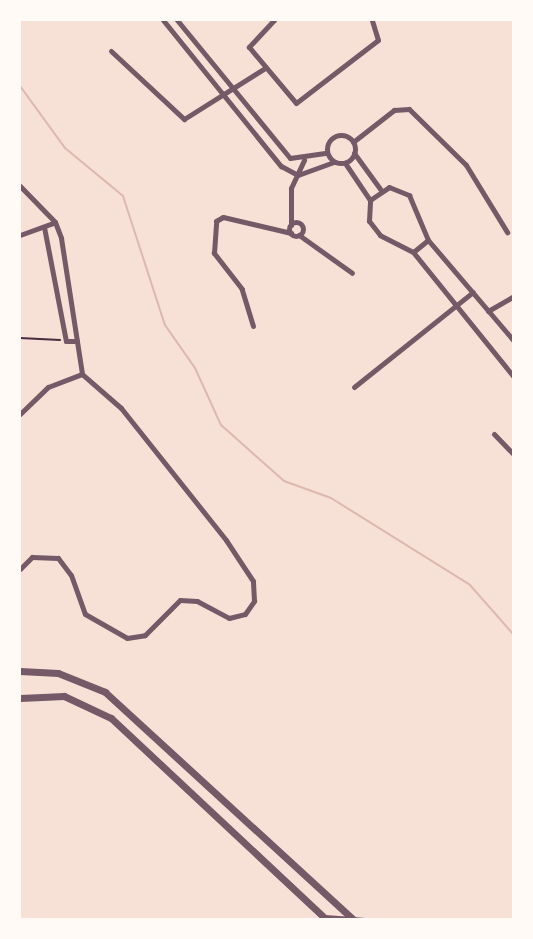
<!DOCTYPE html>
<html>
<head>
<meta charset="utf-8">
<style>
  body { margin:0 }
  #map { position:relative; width:533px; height:939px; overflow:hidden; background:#f7e1d7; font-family:Mulish,sans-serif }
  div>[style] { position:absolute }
  .stream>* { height:2px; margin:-1px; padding:0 1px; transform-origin:1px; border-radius:1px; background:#dcb8b0 }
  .path>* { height:1.5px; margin:-0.75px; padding:0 0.75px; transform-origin:0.75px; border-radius:0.75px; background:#4a2c40 }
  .minor>* { height:5px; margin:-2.5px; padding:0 2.5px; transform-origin:2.5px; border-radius:2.5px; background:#755966 }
  .minor>.ring { margin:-2.5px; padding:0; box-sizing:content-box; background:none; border:5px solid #755966; border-radius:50% }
  .tertiary>* { height:7px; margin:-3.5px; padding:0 3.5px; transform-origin:3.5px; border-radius:3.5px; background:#755966 }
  span { translate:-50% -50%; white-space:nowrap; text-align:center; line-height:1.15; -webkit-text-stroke:4.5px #fffaf5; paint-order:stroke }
  .frame { position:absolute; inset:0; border:21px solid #fffaf5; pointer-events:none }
</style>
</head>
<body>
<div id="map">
  <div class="stream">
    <i style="left:20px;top:86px;width:77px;rotate:54deg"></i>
    <i style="left:65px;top:148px;width:75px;rotate:39.6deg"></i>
    <i style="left:123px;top:196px;width:136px;rotate:72deg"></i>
    <i style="left:165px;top:325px;width:52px;rotate:55.1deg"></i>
    <i style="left:195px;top:368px;width:63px;rotate:65.5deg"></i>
    <i style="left:221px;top:425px;width:84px;rotate:41.6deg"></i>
    <i style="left:284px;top:481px;width:50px;rotate:19.9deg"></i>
    <i style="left:331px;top:498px;width:164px;rotate:32deg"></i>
    <i style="left:470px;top:585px;width:67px;rotate:48.7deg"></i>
  </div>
  <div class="path">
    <i style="left:20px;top:338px;width:40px;rotate:2.9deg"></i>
  </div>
  <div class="minor">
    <i style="left:163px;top:20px;width:188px;rotate:51.1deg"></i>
    <i style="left:281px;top:166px;width:19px;rotate:28deg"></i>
    <i style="left:298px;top:175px;width:38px;rotate:-20deg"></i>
    <i style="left:177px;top:20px;width:178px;rotate:50.7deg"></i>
    <i style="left:290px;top:158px;width:37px;rotate:-8deg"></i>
    <i style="left:274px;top:20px;width:37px;rotate:133deg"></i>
    <i style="left:249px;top:47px;width:73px;rotate:50deg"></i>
    <i style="left:296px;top:103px;width:103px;rotate:-37.5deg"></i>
    <i style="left:378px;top:40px;width:21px;rotate:-107deg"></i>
    <i style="left:111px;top:51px;width:100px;rotate:43deg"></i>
    <i style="left:184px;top:119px;width:96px;rotate:-32.2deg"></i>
    <i class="ring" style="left:327px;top:135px;width:23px;height:23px"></i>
    <i style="left:353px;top:142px;width:52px;rotate:-38deg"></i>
    <i style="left:394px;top:110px;width:15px;rotate:-4deg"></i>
    <i style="left:409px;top:109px;width:80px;rotate:44.5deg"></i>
    <i style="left:466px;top:165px;width:79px;rotate:58.5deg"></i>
    <i style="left:354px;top:153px;width:46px;rotate:53.9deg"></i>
    <i style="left:345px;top:163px;width:45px;rotate:56deg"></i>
    <i style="left:20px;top:186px;width:50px;rotate:45.8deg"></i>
    <i style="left:55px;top:222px;width:17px;rotate:69deg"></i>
    <i style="left:61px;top:238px;width:138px;rotate:81.2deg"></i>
    <i class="ring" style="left:289px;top:222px;width:9px;height:9px"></i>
    <i style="left:291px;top:225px;width:37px;rotate:-90deg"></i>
    <i style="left:291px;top:188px;width:31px;rotate:-65deg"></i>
    <i style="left:44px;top:227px;width:116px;rotate:79.1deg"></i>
    <i style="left:66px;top:341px;width:11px"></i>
    <i style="left:20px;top:235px;width:37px;rotate:-20deg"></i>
    <i style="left:299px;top:235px;width:65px;rotate:35.6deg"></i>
    <i style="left:428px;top:240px;width:19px;rotate:141deg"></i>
    <i style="left:413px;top:252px;width:37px;rotate:-153deg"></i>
    <i style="left:380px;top:235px;width:18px;rotate:-128deg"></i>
    <i style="left:369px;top:221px;width:21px;rotate:-87deg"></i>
    <i style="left:370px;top:200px;width:23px;rotate:-34deg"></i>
    <i style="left:389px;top:187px;width:22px;rotate:22deg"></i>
    <i style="left:409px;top:195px;width:49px;rotate:67.1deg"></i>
    <i style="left:428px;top:240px;width:133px;rotate:49.6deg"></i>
    <i style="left:413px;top:252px;width:161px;rotate:51.1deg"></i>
    <i style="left:488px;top:311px;width:30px;rotate:-30deg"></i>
    <i style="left:253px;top:326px;width:39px;rotate:-107deg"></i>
    <i style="left:242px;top:289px;width:46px;rotate:-127.9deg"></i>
    <i style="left:214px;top:253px;width:32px;rotate:-86deg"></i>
    <i style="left:216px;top:221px;width:8px;rotate:-30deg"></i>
    <i style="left:223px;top:217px;width:70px;rotate:13.2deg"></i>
    <i style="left:354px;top:387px;width:152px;rotate:-38.6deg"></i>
    <i style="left:20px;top:414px;width:39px;rotate:-44deg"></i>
    <i style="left:48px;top:387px;width:36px;rotate:-21deg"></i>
    <i style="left:494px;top:434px;width:29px;rotate:46deg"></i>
    <i style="left:20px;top:569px;width:17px;rotate:-45deg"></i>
    <i style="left:32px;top:557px;width:26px;rotate:2deg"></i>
    <i style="left:58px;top:558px;width:21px;rotate:53deg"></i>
    <i style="left:71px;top:575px;width:41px;rotate:70.3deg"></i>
    <i style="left:85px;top:614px;width:48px;rotate:29.7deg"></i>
    <i style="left:127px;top:638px;width:18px;rotate:-9deg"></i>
    <i style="left:145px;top:635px;width:49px;rotate:-45deg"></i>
    <i style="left:180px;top:600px;width:17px;rotate:3deg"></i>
    <i style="left:197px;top:601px;width:36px;rotate:28deg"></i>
    <i style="left:229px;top:618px;width:16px;rotate:-14deg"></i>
    <i style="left:245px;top:614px;width:16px;rotate:-55deg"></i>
    <i style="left:254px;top:601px;width:20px;rotate:-93deg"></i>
    <i style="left:253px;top:581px;width:49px;rotate:-123.4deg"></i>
    <i style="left:226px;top:540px;width:169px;rotate:-128.5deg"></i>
    <i style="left:121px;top:408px;width:52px;rotate:-138.9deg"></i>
    <i style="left:325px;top:917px;width:40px;rotate:4.3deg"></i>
  </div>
  <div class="tertiary">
    <i style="left:20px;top:671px;width:38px;rotate:3deg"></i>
    <i style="left:58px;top:673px;width:51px;rotate:22deg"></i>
    <i style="left:105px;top:692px;width:338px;rotate:42.5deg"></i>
    <i style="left:20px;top:698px;width:44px;rotate:-2.6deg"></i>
    <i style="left:64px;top:696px;width:52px;rotate:25.1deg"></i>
    <i style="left:111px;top:718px;width:296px;rotate:43.1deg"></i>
  </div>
  <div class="frame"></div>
</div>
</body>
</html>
